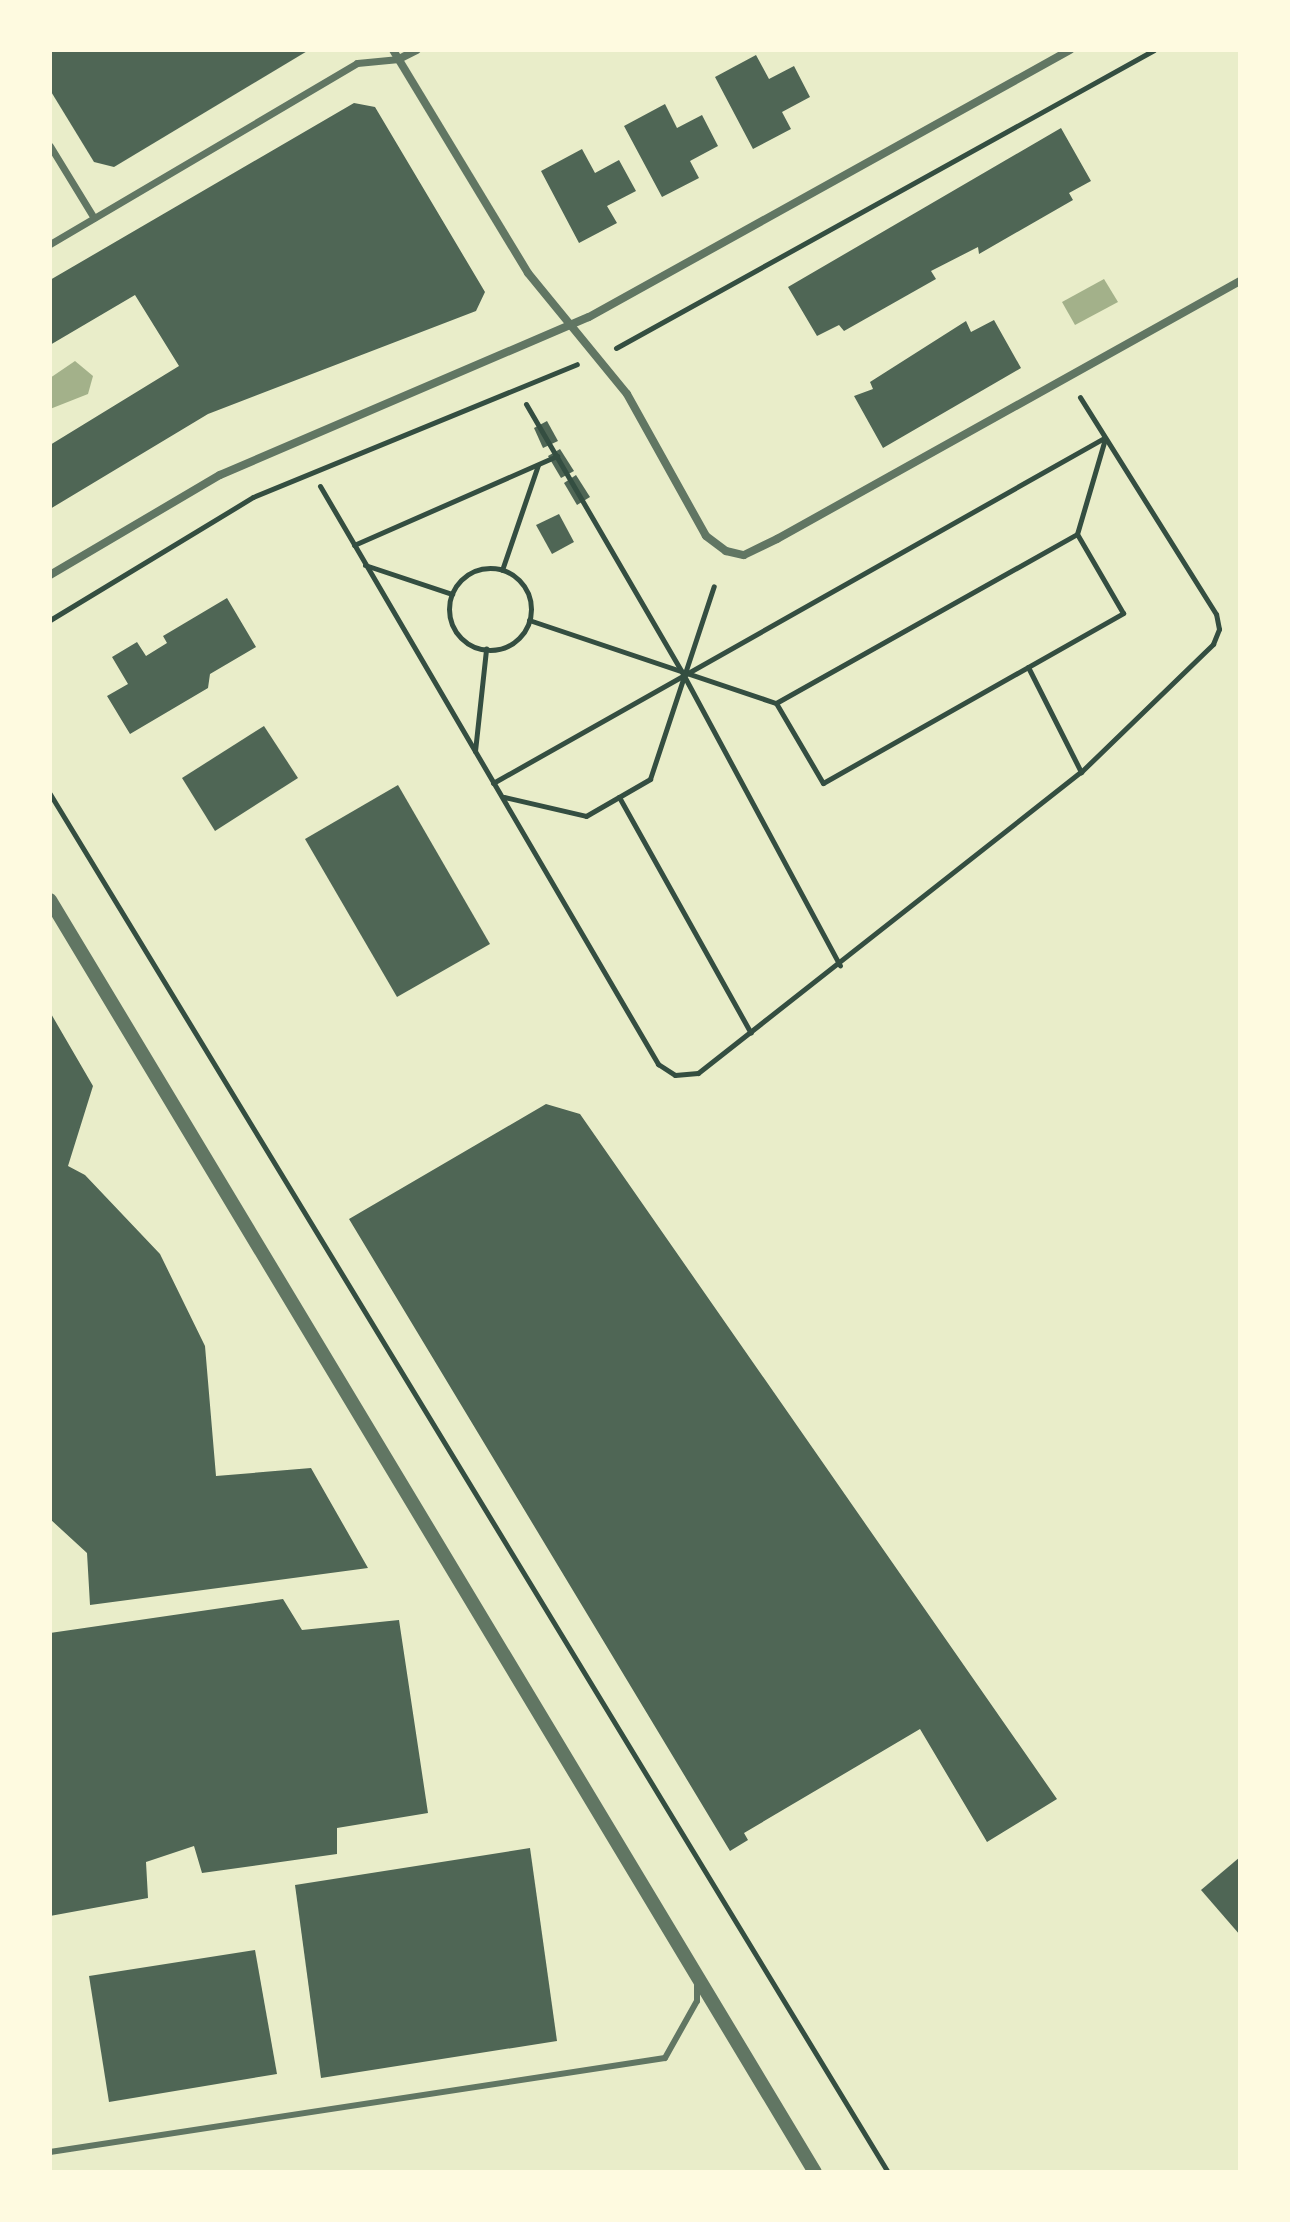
<!DOCTYPE html>
<html>
<head>
<meta charset="utf-8">
<style>
  body { margin:0 }
  #map { position:relative; width:1290px; height:2222px; overflow:hidden; background:#e9edc9; font-family:"Alegreya Sans",sans-serif }
  div>[style] { position:absolute }
  .water>* { inset:0; background:#a3b18a }
  .building>* { inset:0; background:#4f6655 }
  .path>* { height:5px; margin:-2.5px; padding:0 2.5px; transform-origin:2.5px; border-radius:2.5px; background:#344e41 }
  .path>.ring { margin:-2.5px; padding:0; box-sizing:content-box; background:none; border:5px solid #344e41; border-radius:50% }
  .service>* { height:6px; margin:-3px; padding:0 3px; transform-origin:3px; border-radius:3px; background:#617663 }
  .pedestrian>* { height:7px; margin:-3.5px; padding:0 3.5px; transform-origin:3.5px; border-radius:3.5px; background:#617663 }
  .minor>* { height:8px; margin:-4px; padding:0 4px; transform-origin:4px; border-radius:4px; background:#617663 }
  .tertiary>* { height:14px; margin:-7px; padding:0 7px; transform-origin:7px; border-radius:7px; background:#617663 }
  span { translate:-50% -50%; white-space:nowrap; text-align:center; line-height:1.15; -webkit-text-stroke:8px #fefae0; paint-order:stroke }
  .frame { position:absolute; inset:0; border:52px solid #fefae0; pointer-events:none }
</style>
</head>
<body>
<div id="map">
  <div class="water">
    <i style="clip-path:polygon(1104px 279px,1118px 302px,1075px 325px,1062px 302px)"></i>
    <i style="clip-path:polygon(75px 361px,93px 376px,88px 394px,50px 409px,50px 378px)"></i>
  </div>
  <div class="building">
    <i style="clip-path:polygon(50px 50px,309px 50px,114px 167px,94px 162px,50px 90px)"></i>
    <i style="clip-path:polygon(756px 55px,769px 79px,794px 66px,810px 97px,782px 112px,791px 129px,753px 149px,715px 77px)"></i>
    <i style="clip-path:polygon(354px 103px,375px 107px,485px 292px,476px 311px,208px 414px,50px 509px,50px 445px,179px 366px,135px 295px,50px 345px,50px 280px)"></i>
    <i style="clip-path:polygon(665px 104px,677px 128px,702px 115px,718px 146px,690px 161px,699px 178px,662px 197px,624px 126px)"></i>
    <i style="clip-path:polygon(1061px 128px,1091px 181px,1069px 193px,1073px 200px,979px 254px,978px 247px,931px 271px,936px 279px,844px 331px,839px 325px,817px 336px,788px 287px)"></i>
    <i style="clip-path:polygon(582px 149px,595px 173px,619px 160px,636px 191px,607px 206px,617px 223px,579px 243px,541px 171px)"></i>
    <i style="clip-path:polygon(994px 320px,1021px 368px,883px 448px,854px 396px,873px 389px,870px 382px,966px 321px,971px 332px)"></i>
    <i style="clip-path:polygon(547px 421px,558px 441px,543px 448px,534px 428px)"></i>
    <i style="clip-path:polygon(560px 449px,574px 471px,561px 478px,548px 456px)"></i>
    <i style="clip-path:polygon(576px 475px,590px 497px,577px 505px,564px 483px)"></i>
    <i style="clip-path:polygon(559px 514px,574px 542px,552px 554px,536px 525px)"></i>
    <i style="clip-path:polygon(227px 598px,256px 647px,210px 674px,208px 688px,130px 734px,107px 696px,128px 684px,112px 657px,137px 642px,146px 656px,167px 643px,163px 636px)"></i>
    <i style="clip-path:polygon(264px 726px,298px 778px,215px 831px,182px 778px)"></i>
    <i style="clip-path:polygon(398px 785px,490px 944px,397px 997px,305px 839px)"></i>
    <i style="clip-path:polygon(50px 1012px,93px 1086px,68px 1166px,85px 1175px,160px 1254px,205px 1346px,216px 1476px,311px 1468px,368px 1568px,90px 1605px,87px 1553px,50px 1519px)"></i>
    <i style="clip-path:polygon(546px 1104px,580px 1114px,1057px 1799px,987px 1842px,920px 1729px,744px 1833px,748px 1840px,730px 1851px,349px 1219px)"></i>
    <i style="clip-path:polygon(283px 1599px,302px 1630px,399px 1620px,428px 1813px,337px 1828px,337px 1854px,202px 1873px,194px 1846px,146px 1862px,148px 1898px,50px 1916px,50px 1633px)"></i>
    <i style="clip-path:polygon(530px 1848px,557px 2041px,321px 2078px,295px 1885px)"></i>
    <i style="clip-path:polygon(1240px 1857px,1240px 1935px,1201px 1890px)"></i>
    <i style="clip-path:polygon(255px 1950px,277px 2074px,109px 2102px,89px 1976px)"></i>
  </div>
  <div class="path">
    <i style="left:616px;top:348px;width:615px;rotate:-28.98deg"></i>
    <i style="left:526px;top:404px;width:312px;rotate:59.8deg"></i>
    <i style="left:683px;top:674px;width:331px;rotate:61.7deg"></i>
    <i style="left:320px;top:486px;width:670px;rotate:59.68deg"></i>
    <i style="left:658px;top:1064px;width:20px;rotate:33deg"></i>
    <i style="left:675px;top:1075px;width:23px;rotate:-5deg"></i>
    <i style="left:698px;top:1073px;width:487px;rotate:-38.2deg"></i>
    <i style="left:1081px;top:772px;width:184px;rotate:-44.1deg"></i>
    <i style="left:1213px;top:644px;width:16px;rotate:-68deg"></i>
    <i style="left:1219px;top:629px;width:15px;rotate:-101deg"></i>
    <i style="left:1216px;top:614px;width:256px;rotate:-122.1deg"></i>
    <i style="left:354px;top:545px;width:222px;rotate:-23.7deg"></i>
    <i style="left:365px;top:565px;width:92px;rotate:18.4deg"></i>
    <i class="ring" style="left:449px;top:568px;width:77px;height:77px"></i>
    <i style="left:502px;top:570px;width:111px;rotate:-71.1deg"></i>
    <i style="left:50px;top:620px;width:237px;rotate:-31.2deg"></i>
    <i style="left:253px;top:497px;width:350px;rotate:-22.3deg"></i>
    <i style="left:529px;top:620px;width:261px;rotate:18.6deg"></i>
    <i style="left:776px;top:703px;width:345px;rotate:-29.3deg"></i>
    <i style="left:1077px;top:534px;width:99px;rotate:-73.6deg"></i>
    <i style="left:1028px;top:667px;width:118px;rotate:63.2deg"></i>
    <i style="left:776px;top:703px;width:93px;rotate:59.6deg"></i>
    <i style="left:823px;top:783px;width:345px;rotate:-29.5deg"></i>
    <i style="left:1123px;top:613px;width:91px;rotate:-120.2deg"></i>
    <i style="left:475px;top:751px;width:103px;rotate:-83.8deg"></i>
    <i style="left:493px;top:783px;width:702px;rotate:-29.45deg"></i>
    <i style="left:50px;top:794px;width:1613px;rotate:58.7deg"></i>
    <i style="left:504px;top:797px;width:84px;rotate:13deg"></i>
    <i style="left:586px;top:816px;width:38px;rotate:-30deg"></i>
    <i style="left:619px;top:797px;width:270px;rotate:60.8deg"></i>
    <i style="left:619px;top:797px;width:36px;rotate:-30deg"></i>
    <i style="left:650px;top:779px;width:203px;rotate:-71.7deg"></i>
  </div>
  <div class="service">
    <i style="left:50px;top:2152px;width:622px;rotate:-8.69deg"></i>
    <i style="left:665px;top:2058px;width:65px;rotate:-60.7deg"></i>
    <i style="left:697px;top:2001px;width:18px;rotate:-90deg"></i>
  </div>
  <div class="pedestrian">
    <i style="left:50px;top:146px;width:84px;rotate:58.6deg"></i>
    <i style="left:50px;top:244px;width:356px;rotate:-30.5deg"></i>
    <i style="left:357px;top:63px;width:42px;rotate:-5.4deg"></i>
  </div>
  <div class="minor">
    <i style="left:393px;top:50px;width:261px;rotate:58.8deg"></i>
    <i style="left:528px;top:273px;width:156px;rotate:50.7deg"></i>
    <i style="left:627px;top:394px;width:162px;rotate:60.9deg"></i>
    <i style="left:706px;top:536px;width:25px;rotate:37deg"></i>
    <i style="left:726px;top:551px;width:18px;rotate:13deg"></i>
    <i style="left:744px;top:555px;width:37px;rotate:-26deg"></i>
    <i style="left:777px;top:539px;width:530px;rotate:-29.13deg"></i>
    <i style="left:399px;top:59px;width:20px;rotate:-27deg"></i>
    <i style="left:50px;top:575px;width:197px;rotate:-30.5deg"></i>
    <i style="left:220px;top:475px;width:401px;rotate:-23.2deg"></i>
    <i style="left:589px;top:317px;width:550px;rotate:-29.03deg"></i>
  </div>
  <div class="tertiary">
    <i style="left:50px;top:900px;width:1484px;rotate:58.98deg"></i>
  </div>
  <div class="frame"></div>
</div>
</body>
</html>
